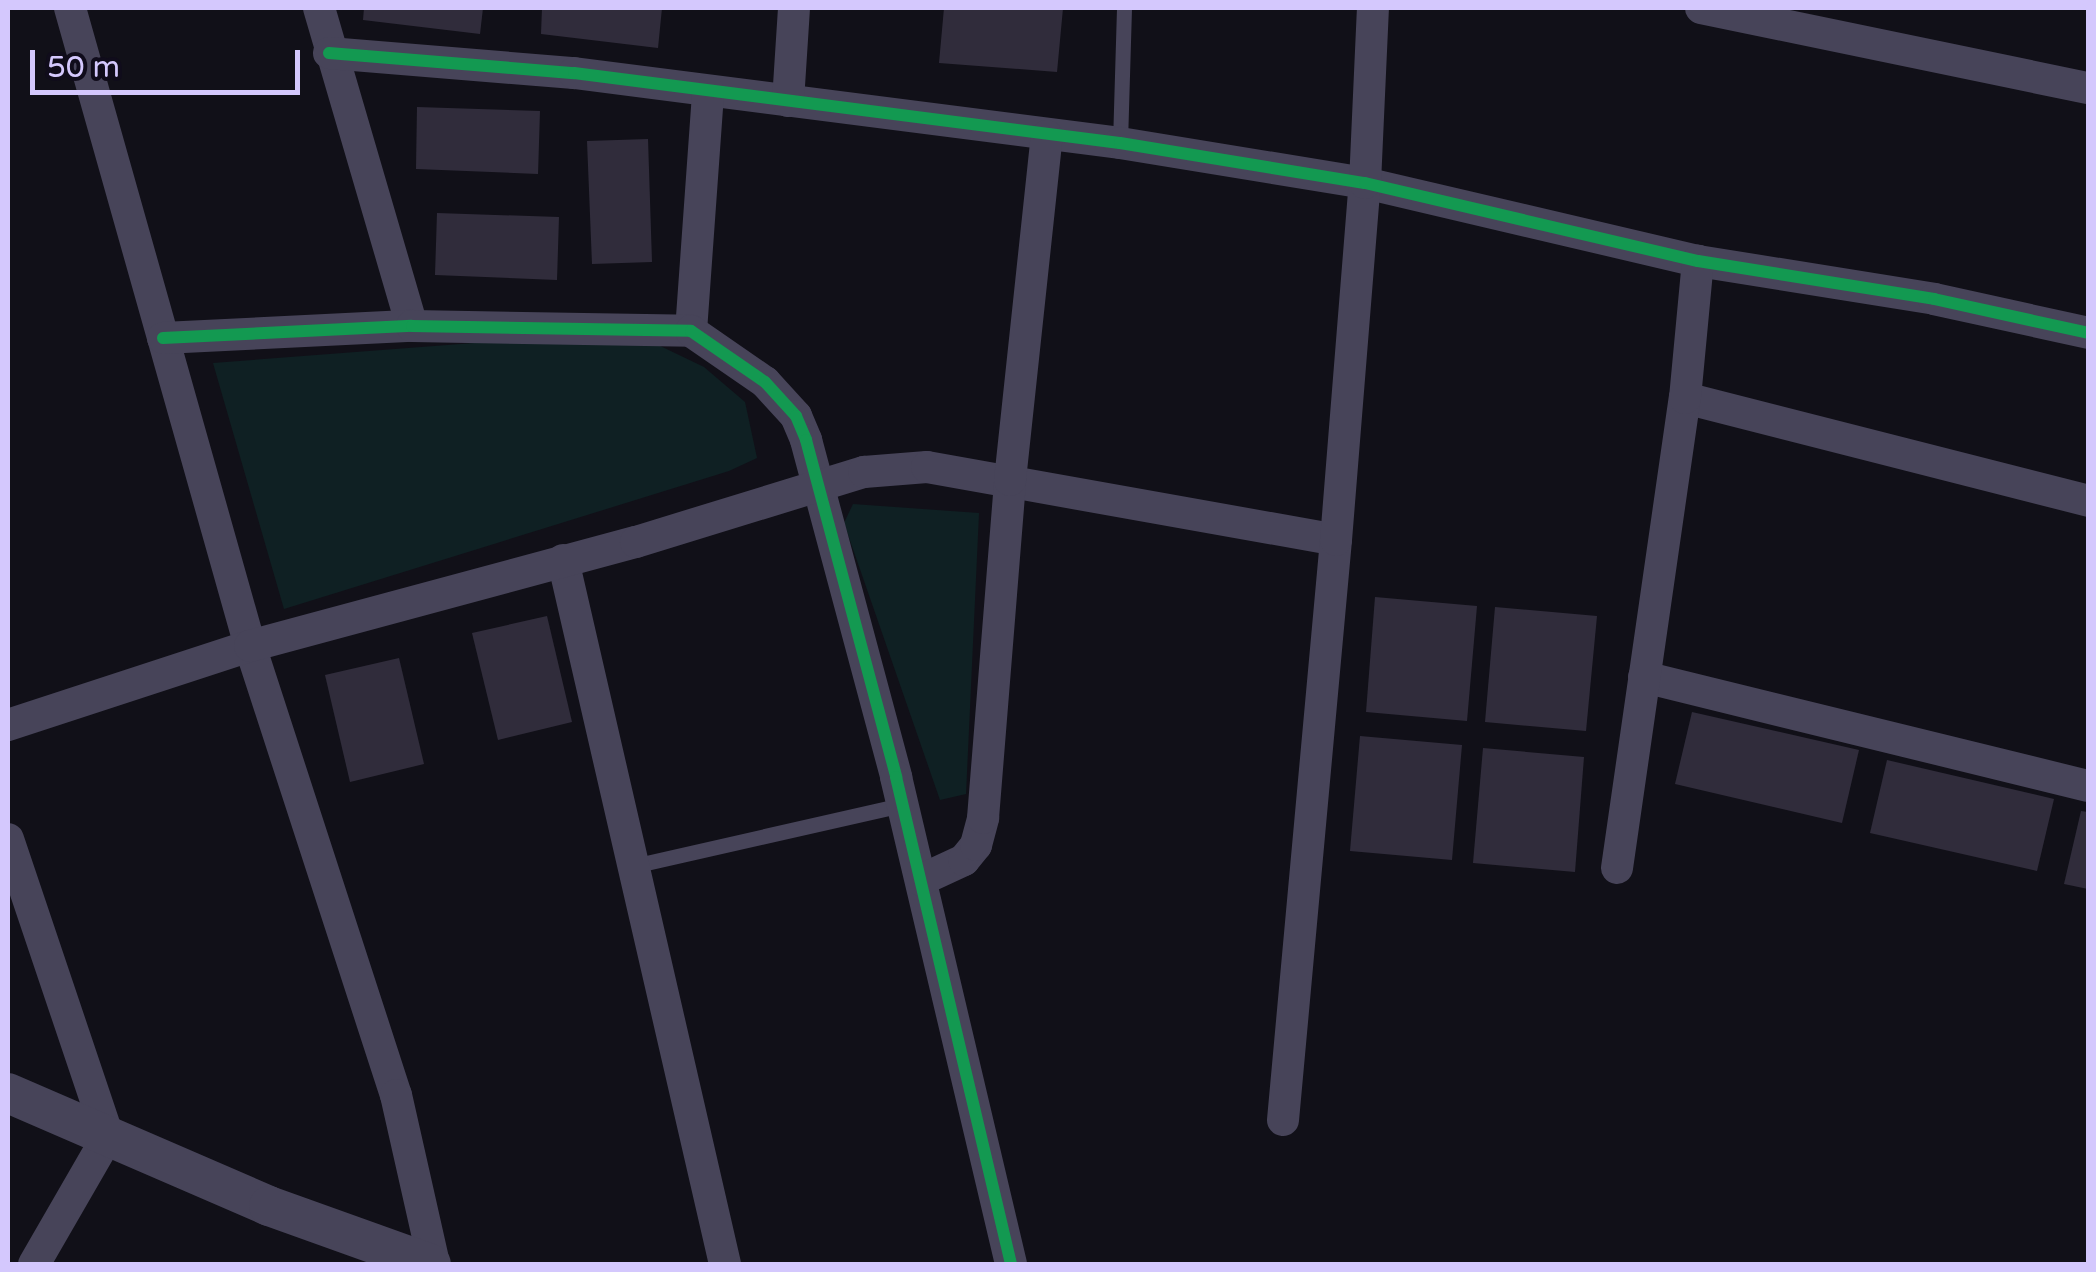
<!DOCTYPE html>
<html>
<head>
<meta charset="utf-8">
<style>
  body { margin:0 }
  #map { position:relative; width:2096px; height:1272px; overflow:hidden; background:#111018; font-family:"Varela Round",sans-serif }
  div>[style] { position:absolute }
  .green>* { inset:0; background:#0f2023 }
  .building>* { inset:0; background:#302c3b }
  .service>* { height:15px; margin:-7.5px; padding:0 7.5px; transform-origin:7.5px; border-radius:7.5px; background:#474459 }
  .minor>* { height:32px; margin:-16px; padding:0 16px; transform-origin:16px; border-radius:16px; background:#474459 }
  .tertiary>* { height:40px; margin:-20px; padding:0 20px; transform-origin:20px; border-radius:20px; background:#474459 }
  .cycleway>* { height:12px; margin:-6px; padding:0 6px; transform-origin:6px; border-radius:6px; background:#139951 }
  span { translate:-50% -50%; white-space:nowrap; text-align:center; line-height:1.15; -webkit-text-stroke:9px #100c1b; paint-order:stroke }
  .frame { position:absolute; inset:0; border:10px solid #d4c8fd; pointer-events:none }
  .scale { position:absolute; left:30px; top:50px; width:270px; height:45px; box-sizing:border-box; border:5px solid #d4c8fd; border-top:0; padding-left:12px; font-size:30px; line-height:35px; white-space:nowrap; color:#d4c8fd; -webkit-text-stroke:8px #100c1b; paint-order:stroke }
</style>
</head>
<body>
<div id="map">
  <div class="green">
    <i style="clip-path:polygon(629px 331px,704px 367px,745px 402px,757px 458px,729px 471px,284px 609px,213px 363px)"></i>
    <i style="clip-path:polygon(853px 504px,979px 513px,966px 794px,940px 800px,844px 523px)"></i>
  </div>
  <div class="building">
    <i style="clip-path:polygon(364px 8px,483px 8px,480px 34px,363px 20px)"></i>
    <i style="clip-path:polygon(542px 8px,662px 8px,658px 48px,541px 34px)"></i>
    <i style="clip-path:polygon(944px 8px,1063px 8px,1057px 72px,939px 63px)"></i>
    <i style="clip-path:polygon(417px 107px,540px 111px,538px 174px,416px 169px)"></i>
    <i style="clip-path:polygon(648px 139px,652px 262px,592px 264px,587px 141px)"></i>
    <i style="clip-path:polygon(437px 213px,559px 217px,557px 280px,435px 275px)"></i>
    <i style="clip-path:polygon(1375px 597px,1477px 606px,1467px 721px,1366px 712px)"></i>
    <i style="clip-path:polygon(1495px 607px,1597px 616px,1586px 731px,1485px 722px)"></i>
    <i style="clip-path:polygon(547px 616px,572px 722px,498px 740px,472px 633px)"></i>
    <i style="clip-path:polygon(399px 658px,424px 764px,350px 782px,325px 675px)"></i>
    <i style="clip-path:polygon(1692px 712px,1859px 750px,1842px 823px,1675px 784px)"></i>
    <i style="clip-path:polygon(1360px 736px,1462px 745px,1452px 860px,1350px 851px)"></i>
    <i style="clip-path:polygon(1483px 748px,1584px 757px,1575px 872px,1473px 863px)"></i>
    <i style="clip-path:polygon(1887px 760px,2054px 799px,2037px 871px,1870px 833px)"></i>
    <i style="clip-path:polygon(2081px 811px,2088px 812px,2088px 889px,2064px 884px)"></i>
  </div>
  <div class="service">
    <i style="left:1120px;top:143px;width:135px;rotate:-88.3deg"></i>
    <i style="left:633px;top:866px;width:276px;rotate:-12.8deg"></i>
  </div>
  <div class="minor">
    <i style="left:70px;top:8px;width:663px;rotate:74.24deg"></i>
    <i style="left:250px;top:646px;width:472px;rotate:72deg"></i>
    <i style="left:396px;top:1095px;width:173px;rotate:77.3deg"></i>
    <i style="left:319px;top:8px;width:331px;rotate:73.7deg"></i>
    <i style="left:1701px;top:8px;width:395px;rotate:11.7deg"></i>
    <i style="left:329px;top:53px;width:246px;rotate:4.7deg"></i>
    <i style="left:574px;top:73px;width:550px;rotate:7.31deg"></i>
    <i style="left:1120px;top:143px;width:248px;rotate:9.3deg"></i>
    <i style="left:1365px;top:183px;width:342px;rotate:13.2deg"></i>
    <i style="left:1698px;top:261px;width:239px;rotate:9.1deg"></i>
    <i style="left:1934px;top:299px;width:158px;rotate:12.4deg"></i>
    <i style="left:788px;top:101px;width:93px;rotate:-86.3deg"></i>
    <i style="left:691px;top:331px;width:240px;rotate:-85.9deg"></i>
    <i style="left:163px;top:338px;width:249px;rotate:-2.8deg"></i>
    <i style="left:412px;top:326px;width:279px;rotate:1deg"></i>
    <i style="left:691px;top:331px;width:90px;rotate:34.6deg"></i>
    <i style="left:765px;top:382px;width:46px;rotate:47.6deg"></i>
    <i style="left:796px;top:416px;width:26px;rotate:67deg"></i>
    <i style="left:806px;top:440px;width:349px;rotate:75deg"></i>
    <i style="left:896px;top:777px;width:500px;rotate:76.71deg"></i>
    <i style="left:1685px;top:398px;width:416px;rotate:14.3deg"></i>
    <i style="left:563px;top:560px;width:722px;rotate:77.04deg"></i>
    <i style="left:1644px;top:677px;width:457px;rotate:13.8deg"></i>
    <i style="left:8px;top:725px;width:255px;rotate:-18.1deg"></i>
    <i style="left:250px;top:646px;width:400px;rotate:-15.1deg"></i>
    <i style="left:636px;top:542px;width:239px;rotate:-17.1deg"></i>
    <i style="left:864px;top:472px;width:63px;rotate:-4.5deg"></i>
    <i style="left:927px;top:467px;width:415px;rotate:10.1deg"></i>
    <i style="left:8px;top:839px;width:313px;rotate:71.4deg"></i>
    <i style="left:108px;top:1136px;width:148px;rotate:120deg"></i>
    <i style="left:1617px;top:868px;width:475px;rotate:-81.8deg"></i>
    <i style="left:1685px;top:398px;width:138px;rotate:-84.6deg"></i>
    <i style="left:921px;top:880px;width:47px;rotate:-24.9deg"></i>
    <i style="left:964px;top:860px;width:19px;rotate:-51deg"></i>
    <i style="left:976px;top:845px;width:28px;rotate:-75deg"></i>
    <i style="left:983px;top:818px;width:339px;rotate:-85.4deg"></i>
    <i style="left:1010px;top:480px;width:346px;rotate:-83.9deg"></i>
    <i style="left:1283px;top:1120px;width:582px;rotate:-84.78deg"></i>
    <i style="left:1336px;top:540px;width:358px;rotate:-85.4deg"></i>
    <i style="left:1365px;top:183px;width:175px;rotate:-87.4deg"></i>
  </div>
  <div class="tertiary">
    <i style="left:8px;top:1093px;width:284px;rotate:23.4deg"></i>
    <i style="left:269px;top:1206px;width:172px;rotate:19.7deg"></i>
  </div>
  <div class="cycleway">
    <i style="left:329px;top:53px;width:246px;rotate:4.7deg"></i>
    <i style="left:574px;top:73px;width:550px;rotate:7.31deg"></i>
    <i style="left:1120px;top:143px;width:248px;rotate:9.3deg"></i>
    <i style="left:1365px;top:183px;width:342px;rotate:13.2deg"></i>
    <i style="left:1698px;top:261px;width:239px;rotate:9.1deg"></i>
    <i style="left:1934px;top:299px;width:158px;rotate:12.4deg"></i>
    <i style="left:163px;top:338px;width:249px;rotate:-2.8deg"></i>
    <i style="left:412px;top:326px;width:279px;rotate:1deg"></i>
    <i style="left:691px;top:331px;width:90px;rotate:34.6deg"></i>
    <i style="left:765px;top:382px;width:46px;rotate:47.6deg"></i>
    <i style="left:796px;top:416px;width:26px;rotate:67deg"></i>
    <i style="left:806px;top:440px;width:349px;rotate:75deg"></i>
    <i style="left:896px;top:777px;width:500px;rotate:76.71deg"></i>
  </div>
  <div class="frame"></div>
  <div class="scale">50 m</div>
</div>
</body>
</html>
